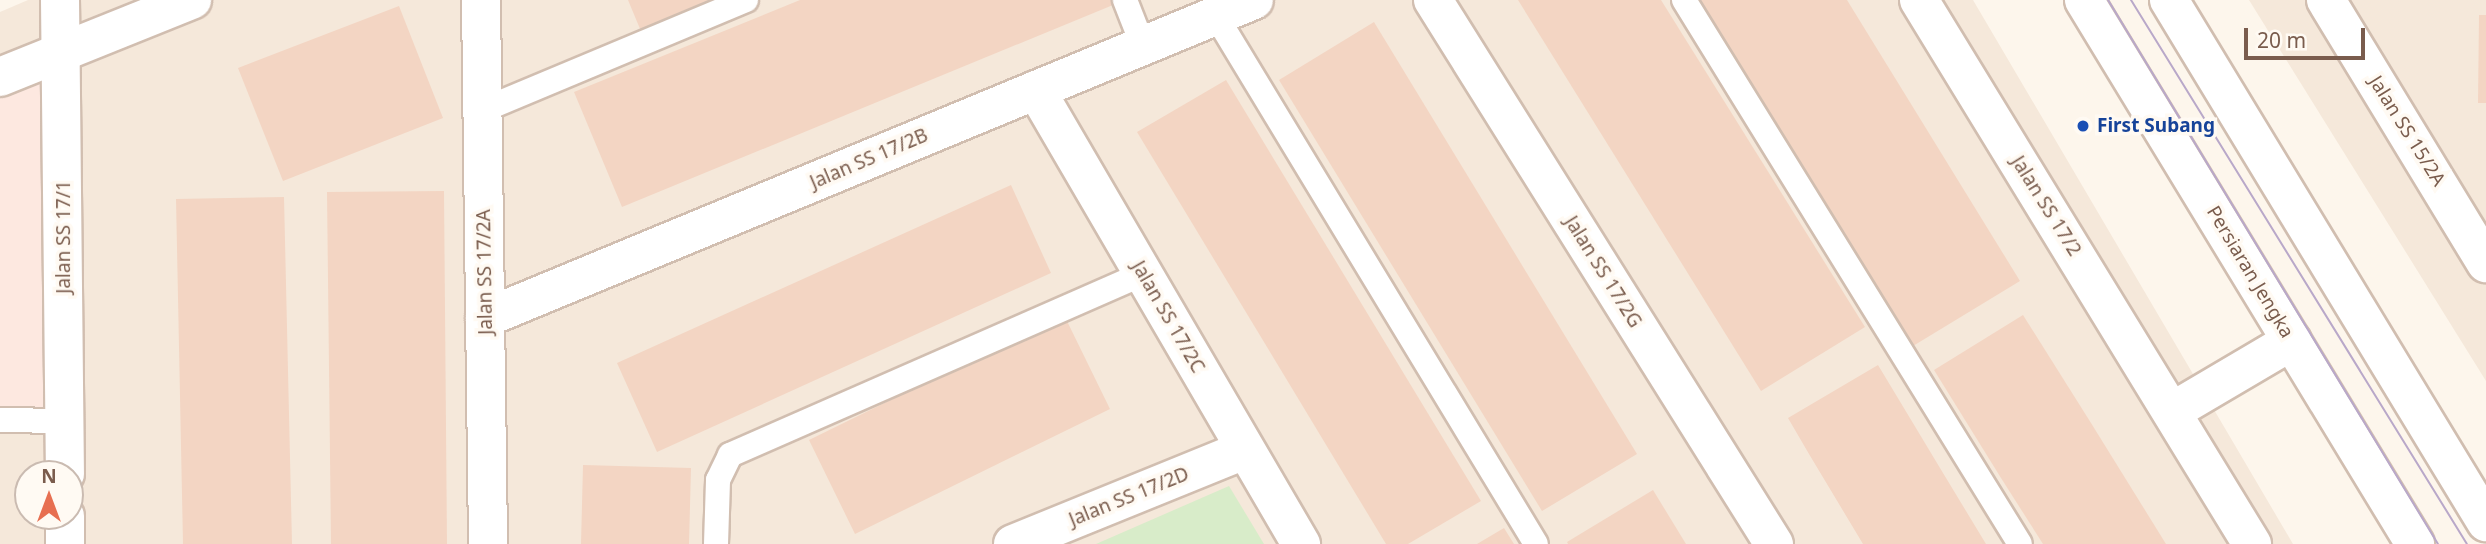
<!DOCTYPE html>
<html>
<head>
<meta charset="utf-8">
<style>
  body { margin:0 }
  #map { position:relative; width:2486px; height:544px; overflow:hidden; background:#fdf6ec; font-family:"Noto Sans",sans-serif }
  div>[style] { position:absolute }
  .residential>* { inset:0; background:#f5e8da }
  .commercial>* { inset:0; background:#fde8e0 }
  .green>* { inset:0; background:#d8ecc9 }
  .building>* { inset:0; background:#f3d5c3 }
  .roads { filter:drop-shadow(2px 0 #d1beb0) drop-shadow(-2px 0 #d1beb0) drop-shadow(0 2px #d1beb0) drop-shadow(0 -2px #d1beb0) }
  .lane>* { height:24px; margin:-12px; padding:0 12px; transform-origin:12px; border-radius:12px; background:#fff }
  .street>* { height:38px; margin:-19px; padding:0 19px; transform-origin:19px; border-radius:19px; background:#fff }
  .secondary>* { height:38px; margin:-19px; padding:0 19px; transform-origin:19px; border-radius:19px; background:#fff }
  .tram>* { height:2px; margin:-1px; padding:0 1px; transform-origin:1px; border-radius:1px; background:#b9a8c9 }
  .dots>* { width:19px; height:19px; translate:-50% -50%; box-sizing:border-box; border:4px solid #fffaf3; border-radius:50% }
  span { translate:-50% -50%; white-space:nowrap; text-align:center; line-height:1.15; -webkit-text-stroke:7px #fffaf3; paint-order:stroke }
  .transit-label { font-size:19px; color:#164399; font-weight:700 }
  .left { translate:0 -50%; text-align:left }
  .street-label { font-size:19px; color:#7a5c4d }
  .north { position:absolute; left:14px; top:460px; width:70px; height:70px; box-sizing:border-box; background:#fffaf3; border:2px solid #cabbb1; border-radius:50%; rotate:0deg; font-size:19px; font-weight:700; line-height:28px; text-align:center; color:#7a5c4d }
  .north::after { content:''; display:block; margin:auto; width:24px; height:32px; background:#e76f51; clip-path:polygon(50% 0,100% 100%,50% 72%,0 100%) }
  .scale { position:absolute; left:2244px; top:28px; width:121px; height:32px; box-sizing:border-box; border:4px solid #7a5c4d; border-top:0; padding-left:9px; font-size:21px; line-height:24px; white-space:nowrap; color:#7a5c4d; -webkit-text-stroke:5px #fffaf3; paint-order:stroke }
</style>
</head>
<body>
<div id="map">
  <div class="residential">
    <i style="clip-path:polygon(evenodd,28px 0,1973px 0,2293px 544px,0 544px,0 12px,28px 0,28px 474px,70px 474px,70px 516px,28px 516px,28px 474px)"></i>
    <i style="clip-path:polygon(2249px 0,2486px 0,2486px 381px)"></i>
  </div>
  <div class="commercial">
    <i style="clip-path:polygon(48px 76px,50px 409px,0 409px,0 93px)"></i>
  </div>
  <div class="green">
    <i style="clip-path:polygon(1229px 486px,1264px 544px,1096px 544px)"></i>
  </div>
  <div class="building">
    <i style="clip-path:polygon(628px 0,724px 0,643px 36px)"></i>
    <i style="clip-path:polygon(800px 0,1111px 0,1113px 5px,622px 207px,574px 92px)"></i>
    <i style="clip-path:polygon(1518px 0,1661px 0,1865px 327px,1761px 391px)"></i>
    <i style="clip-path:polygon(1700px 0,1847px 0,2020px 281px,1913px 346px)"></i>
    <i style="clip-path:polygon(399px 6px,443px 118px,283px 181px,238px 68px)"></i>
    <i style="clip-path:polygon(2479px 15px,2486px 15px,2486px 103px,2478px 103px)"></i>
    <i style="clip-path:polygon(1374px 22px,1637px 454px,1542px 511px,1279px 80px)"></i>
    <i style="clip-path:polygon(1226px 80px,1481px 501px,1408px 544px,1386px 544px,1137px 132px)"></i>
    <i style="clip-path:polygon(1011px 185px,1051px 273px,657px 452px,617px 363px)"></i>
    <i style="clip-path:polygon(444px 191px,447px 544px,331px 544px,327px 192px)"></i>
    <i style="clip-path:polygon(284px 197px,292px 544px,183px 544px,176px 199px)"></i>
    <i style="clip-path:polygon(1064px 315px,1110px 409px,855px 534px,809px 440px)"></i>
    <i style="clip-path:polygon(2023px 315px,2091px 423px,2166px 544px,2043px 544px,2001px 478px,1934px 370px)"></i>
    <i style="clip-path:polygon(1878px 365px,1943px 473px,1986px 544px,1863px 544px,1809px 454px,1788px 418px)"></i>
    <i style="clip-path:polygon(583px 465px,691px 468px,689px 544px,581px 544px)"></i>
    <i style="clip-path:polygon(1653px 490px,1686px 544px,1568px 544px,1567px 542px)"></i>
    <i style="clip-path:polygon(1504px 528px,1514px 544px,1477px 544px)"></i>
  </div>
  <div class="roads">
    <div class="lane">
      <i style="left:1125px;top:0;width:49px;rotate:68.6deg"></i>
      <i style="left:1684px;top:0;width:639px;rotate:58.3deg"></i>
      <i style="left:1216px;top:16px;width:617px;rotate:58.78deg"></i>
      <i style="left:483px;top:110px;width:285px;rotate:-22.7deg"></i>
      <i style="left:0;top:420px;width:65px;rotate:0.9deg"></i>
      <i style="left:716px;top:544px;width:64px;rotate:-88.2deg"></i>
      <i style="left:718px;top:480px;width:28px;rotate:-64deg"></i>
      <i style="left:730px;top:455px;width:451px;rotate:-23.7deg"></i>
    </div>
    <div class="street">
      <i style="left:60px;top:0;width:474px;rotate:89.4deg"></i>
      <i style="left:481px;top:0;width:544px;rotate:89.26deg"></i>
      <i style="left:1433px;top:0;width:642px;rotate:57.92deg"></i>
      <i style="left:1919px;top:0;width:638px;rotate:58.53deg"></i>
      <i style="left:2326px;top:0;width:308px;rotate:58.7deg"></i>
      <i style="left:0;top:77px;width:207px;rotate:-21.9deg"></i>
      <i style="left:1036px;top:90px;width:526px;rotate:59.73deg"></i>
      <i style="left:485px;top:318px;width:832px;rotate:-22.47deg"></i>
      <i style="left:2173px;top:411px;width:138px;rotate:-30.5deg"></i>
      <i style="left:65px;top:516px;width:28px;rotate:90deg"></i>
      <i style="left:1013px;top:544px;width:250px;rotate:-22.1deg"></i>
    </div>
    <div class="secondary">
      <i style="left:2084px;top:0;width:637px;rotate:58.68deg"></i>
      <i style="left:2169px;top:0;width:611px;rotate:58.73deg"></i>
    </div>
  </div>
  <div class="tram">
    <i style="left:2108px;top:0;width:636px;rotate:58.76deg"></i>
    <i style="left:2131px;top:0;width:639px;rotate:58.3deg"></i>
  </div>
  <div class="dots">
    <i style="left:2083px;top:126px;background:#1a4fb4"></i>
  </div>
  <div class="transit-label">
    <span class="left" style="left:2097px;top:126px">First Subang</span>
  </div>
  <div class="street-label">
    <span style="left:2407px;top:131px;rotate:58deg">Jalan SS 15/2A</span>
    <span style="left:869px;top:159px;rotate:-23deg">Jalan SS 17/2B</span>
    <span style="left:2046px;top:206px;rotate:58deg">Jalan SS 17/2</span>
    <span style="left:64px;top:237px;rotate:-90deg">Jalan SS 17/1</span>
    <span style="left:485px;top:272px;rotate:-91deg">Jalan SS 17/2A</span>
    <span style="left:1603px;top:272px;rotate:58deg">Jalan SS 17/2G</span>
    <span style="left:2250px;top:272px;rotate:59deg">Persiaran Jengka</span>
    <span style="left:1168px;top:317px;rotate:60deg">Jalan SS 17/2C</span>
    <span style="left:1129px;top:497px;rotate:-22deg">Jalan SS 17/2D</span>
  </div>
  <div class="north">N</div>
  <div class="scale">20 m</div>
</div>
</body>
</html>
